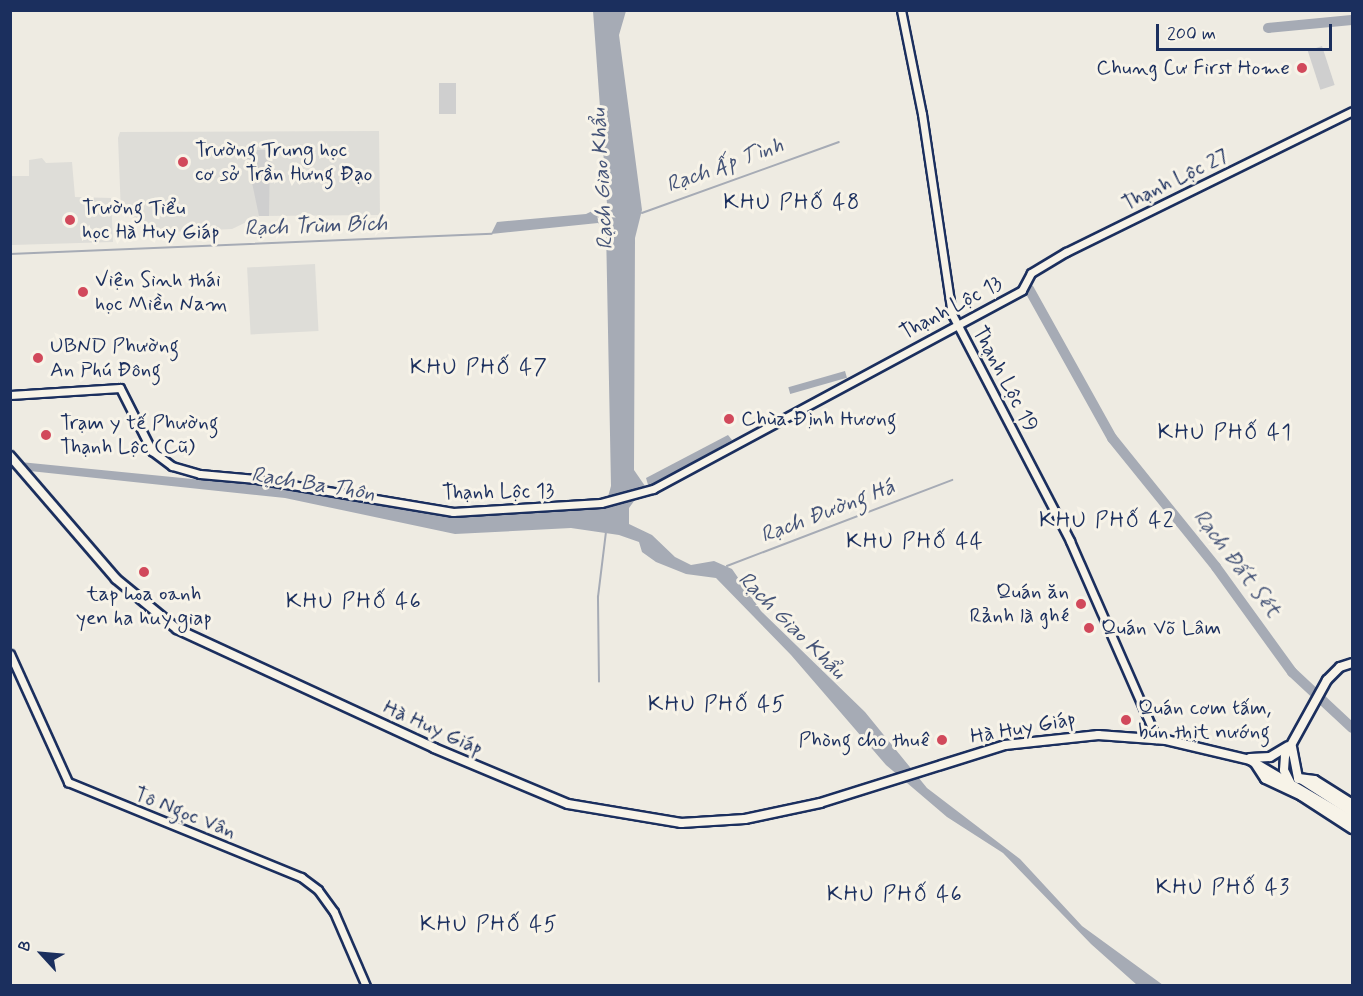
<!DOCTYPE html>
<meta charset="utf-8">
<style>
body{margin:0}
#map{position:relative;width:1363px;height:996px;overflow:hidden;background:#eeebe2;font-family:Mynerve,sans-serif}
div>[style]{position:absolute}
.built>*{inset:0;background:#deddd8;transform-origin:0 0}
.green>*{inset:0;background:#cfcfcf;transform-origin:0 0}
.water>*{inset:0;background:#a6abb5;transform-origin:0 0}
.stream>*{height:1.5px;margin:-0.75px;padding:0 0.75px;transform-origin:0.75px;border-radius:0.75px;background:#a6abb5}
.river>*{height:10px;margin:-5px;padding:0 5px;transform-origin:5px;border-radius:5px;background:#a6abb5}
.roads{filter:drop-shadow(2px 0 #1b2f5e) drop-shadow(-2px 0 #1b2f5e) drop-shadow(0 2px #1b2f5e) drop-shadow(0 -2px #1b2f5e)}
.tertiary>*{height:7px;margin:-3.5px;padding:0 3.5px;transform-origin:3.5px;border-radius:3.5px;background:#f7f3e8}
.primary>*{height:8px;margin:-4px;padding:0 4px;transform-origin:4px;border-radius:4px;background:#f7f3e8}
.trunk>*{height:9px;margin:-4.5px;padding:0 4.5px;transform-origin:4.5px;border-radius:4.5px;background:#f7f3e8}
.dots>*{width:16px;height:16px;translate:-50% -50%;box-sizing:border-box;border:3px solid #f7f3e8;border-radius:50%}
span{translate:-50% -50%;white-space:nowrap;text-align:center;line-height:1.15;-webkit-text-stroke:6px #f7f3e8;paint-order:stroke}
.poi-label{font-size:21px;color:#1b2f5e}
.right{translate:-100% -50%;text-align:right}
.left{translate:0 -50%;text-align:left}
.street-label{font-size:21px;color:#1b2f5e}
.water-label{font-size:22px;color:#455478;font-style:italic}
.neighbourhood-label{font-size:22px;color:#1b2f5e;letter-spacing:1.5px}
.frame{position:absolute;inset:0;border:12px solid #1b2f5e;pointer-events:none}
.north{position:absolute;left:12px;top:924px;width:60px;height:60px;-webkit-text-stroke:4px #f7f3e8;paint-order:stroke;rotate:296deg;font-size:16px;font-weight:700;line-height:24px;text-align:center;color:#1b2f5e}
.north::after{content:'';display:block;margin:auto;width:21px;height:27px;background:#1b2f5e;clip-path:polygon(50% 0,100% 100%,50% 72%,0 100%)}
.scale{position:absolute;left:1156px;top:24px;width:176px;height:27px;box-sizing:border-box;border:3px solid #1b2f5e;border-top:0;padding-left:8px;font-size:18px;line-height:21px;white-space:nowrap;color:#1b2f5e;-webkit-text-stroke:4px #f7f3e8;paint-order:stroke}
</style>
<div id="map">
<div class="built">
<i style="clip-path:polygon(379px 131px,380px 215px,259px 216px,232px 229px,149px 233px,141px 221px,121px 213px,118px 138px,120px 132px)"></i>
<i style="clip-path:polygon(42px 158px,46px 163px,72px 162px,75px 197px,111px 198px,113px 242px,12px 245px,11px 249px,11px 176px,29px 176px,29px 160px)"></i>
<i style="left:315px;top:264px;width:67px;height:68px;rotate:87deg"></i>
</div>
<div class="green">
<i style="left:1322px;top:46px;width:41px;height:15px;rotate:72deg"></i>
<i style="left:456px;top:83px;width:31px;height:17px;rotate:90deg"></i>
<i style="clip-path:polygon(248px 150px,270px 150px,269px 216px,259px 216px,246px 154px)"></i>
</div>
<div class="water">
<i style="clip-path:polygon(593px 11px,626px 11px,619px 35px,642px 210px,635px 238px,634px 470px,645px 486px,629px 508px,629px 524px,652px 535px,675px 557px,691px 565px,714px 561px,732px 569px,761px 611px,865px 712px,927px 788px,1020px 859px,1082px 926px,1163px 985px,1137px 985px,1091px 944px,1003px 853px,947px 817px,886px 765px,791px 655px,716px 578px,686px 574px,656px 562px,642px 552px,639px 542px,619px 535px,571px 528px,455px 534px,285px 498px,11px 469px,10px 461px,293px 489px,443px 515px,606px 504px,611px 486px,606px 228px,598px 223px,491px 234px,497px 222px,586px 214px,607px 204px)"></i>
<i style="left:845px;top:371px;width:7px;height:59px;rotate:74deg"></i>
<i style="clip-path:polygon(728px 435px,732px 440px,649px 488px,646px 478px)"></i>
</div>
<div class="stream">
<i style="left:642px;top:213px;width:209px;rotate:-19.8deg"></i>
<i style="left:10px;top:254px;width:482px;rotate:-2.4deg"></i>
<i style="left:727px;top:566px;width:241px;rotate:-20.9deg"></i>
<i style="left:599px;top:682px;width:85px;rotate:-90.7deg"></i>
<i style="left:598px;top:597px;width:65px;rotate:-83deg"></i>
</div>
<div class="river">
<i style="left:1268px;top:28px;width:84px;rotate:-5.4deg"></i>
<i style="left:1029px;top:289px;width:171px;rotate:60.9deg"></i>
<i style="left:1112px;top:438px;width:166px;rotate:51.1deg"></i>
<i style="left:1216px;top:567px;width:130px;rotate:54.1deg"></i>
<i style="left:1292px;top:672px;width:82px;rotate:43deg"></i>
</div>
<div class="roads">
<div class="tertiary">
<i style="left:901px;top:10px;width:106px;rotate:78.6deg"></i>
<i style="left:922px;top:114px;width:202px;rotate:81.5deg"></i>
<i style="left:952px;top:314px;width:256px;rotate:62.5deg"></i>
<i style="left:1070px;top:541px;width:216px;rotate:66.3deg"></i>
<i style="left:10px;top:395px;width:110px;rotate:-3.6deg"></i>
<i style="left:120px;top:388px;width:71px;rotate:63.1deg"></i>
<i style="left:152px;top:451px;width:25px;rotate:37deg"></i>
<i style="left:172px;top:466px;width:29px;rotate:16deg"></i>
<i style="left:200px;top:474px;width:56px;rotate:5.1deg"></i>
<i style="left:256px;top:479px;width:200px;rotate:9.5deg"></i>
<i style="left:453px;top:512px;width:148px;rotate:-3.5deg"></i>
<i style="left:601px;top:503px;width:54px;rotate:-15.1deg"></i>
<i style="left:653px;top:489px;width:419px;rotate:-28.3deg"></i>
<i style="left:1022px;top:290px;width:19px;rotate:-62deg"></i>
<i style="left:1031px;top:273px;width:41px;rotate:-31deg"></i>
<i style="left:1066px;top:252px;width:319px;rotate:-26.2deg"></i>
<i style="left:10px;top:654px;width:141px;rotate:65.6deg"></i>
<i style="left:68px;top:782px;width:252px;rotate:22.2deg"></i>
<i style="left:301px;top:877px;width:21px;rotate:37deg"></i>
<i style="left:318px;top:890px;width:27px;rotate:54deg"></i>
<i style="left:334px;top:912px;width:81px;rotate:66.6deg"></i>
</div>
<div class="primary">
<i style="left:10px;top:456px;width:162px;rotate:49.2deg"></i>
<i style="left:116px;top:579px;width:79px;rotate:39.3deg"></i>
<i style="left:177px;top:629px;width:283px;rotate:24.8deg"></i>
<i style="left:434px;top:748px;width:145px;rotate:22.7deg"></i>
<i style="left:568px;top:804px;width:115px;rotate:9.5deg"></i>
<i style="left:681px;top:823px;width:64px;rotate:-3.6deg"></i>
<i style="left:745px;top:819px;width:77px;rotate:-12deg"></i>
<i style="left:820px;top:803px;width:194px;rotate:-17.4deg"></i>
<i style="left:1005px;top:745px;width:94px;rotate:-6.1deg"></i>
<i style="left:1098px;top:735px;width:68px;rotate:4.2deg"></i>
<i style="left:1166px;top:740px;width:86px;rotate:13.4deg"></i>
<i style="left:1250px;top:760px;width:118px;rotate:30.5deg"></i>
<i style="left:1292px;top:747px;width:32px;rotate:79deg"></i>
<i style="left:1250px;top:758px;width:20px;rotate:-3deg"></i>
<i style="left:1270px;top:757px;width:21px;rotate:-31deg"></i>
<i style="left:1299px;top:778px;width:63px;rotate:32.7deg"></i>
<i style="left:1290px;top:782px;width:13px;rotate:-117deg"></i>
<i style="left:1284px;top:770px;width:14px;rotate:-86deg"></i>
<i style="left:1285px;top:756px;width:87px;rotate:-61.1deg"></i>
<i style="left:1327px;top:680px;width:18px;rotate:-45deg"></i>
<i style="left:1340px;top:667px;width:13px;rotate:-18deg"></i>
</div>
<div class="trunk">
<i style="left:1254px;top:761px;width:20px;rotate:57deg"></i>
<i style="left:1265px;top:778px;width:40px;rotate:25deg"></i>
<i style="left:1301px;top:795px;width:61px;rotate:32.9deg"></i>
<i style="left:1298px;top:778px;width:16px;rotate:7deg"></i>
<i style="left:1314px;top:780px;width:45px;rotate:32.3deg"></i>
</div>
</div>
<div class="dots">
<i style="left:1302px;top:68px;background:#d1495b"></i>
<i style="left:183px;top:162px;background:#d1495b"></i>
<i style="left:70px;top:220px;background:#d1495b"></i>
<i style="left:83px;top:292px;background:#d1495b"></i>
<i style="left:38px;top:358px;background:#d1495b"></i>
<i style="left:729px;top:419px;background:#d1495b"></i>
<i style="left:46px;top:435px;background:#d1495b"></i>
<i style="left:144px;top:572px;background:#d1495b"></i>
<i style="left:1081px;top:604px;background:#d1495b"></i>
<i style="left:1089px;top:628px;background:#d1495b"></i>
<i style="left:1126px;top:720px;background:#d1495b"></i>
<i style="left:942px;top:740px;background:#d1495b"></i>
</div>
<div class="poi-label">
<span class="right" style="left:1290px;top:68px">Chung Cư First Home</span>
<span class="left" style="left:195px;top:162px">Trường Trung học<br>cơ sở Trần Hưng Đạo</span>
<span class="left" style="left:82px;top:220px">Trường Tiểu<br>học Hà Huy Giáp</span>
<span class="left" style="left:95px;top:292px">Viện Sinh thái<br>học Miền Nam</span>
<span class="left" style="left:50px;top:358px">UBND Phường<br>An Phú Đông</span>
<span class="left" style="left:741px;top:419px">Chùa Định Hương</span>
<span class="left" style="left:60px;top:435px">Trạm y tế Phường<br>Thạnh Lộc (Cũ)</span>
<span class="right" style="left:1069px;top:604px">Quán ăn<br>Rảnh là ghé</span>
<span style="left:144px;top:606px">tap hoa oanh<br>yen ha huy giap</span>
<span class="left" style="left:1101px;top:628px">Quán Võ Lâm</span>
<span class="left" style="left:1138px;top:720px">Quán cơm tấm,<br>bún thịt nướng</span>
<span class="right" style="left:930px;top:740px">Phòng cho thuê</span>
</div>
<div class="street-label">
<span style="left:1175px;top:180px;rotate:-26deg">Thạnh Lộc 27</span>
<span style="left:951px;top:308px;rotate:-28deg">Thạnh Lộc 13</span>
<span style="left:1005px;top:379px;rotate:62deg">Thạnh Lộc 19</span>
<span style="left:498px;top:492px;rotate:-1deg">Thạnh Lộc 13</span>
<span style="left:433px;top:728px;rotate:24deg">Hà Huy Giáp</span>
<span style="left:1023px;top:728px;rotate:-10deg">Hà Huy Giáp</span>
<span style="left:185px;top:813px;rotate:22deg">Tô Ngọc Vân</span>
</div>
<div class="water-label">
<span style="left:725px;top:166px;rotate:-20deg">Rạch Ấp Tình</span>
<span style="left:603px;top:179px;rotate:-93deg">Rạch Giao Khẩu</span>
<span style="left:316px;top:227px;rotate:-2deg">Rạch Trùm Bích</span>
<span style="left:313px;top:485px;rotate:9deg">Rạch Ba Thôn</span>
<span style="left:828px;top:512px;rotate:-21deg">Rạch Đường Há</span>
<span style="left:1236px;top:564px;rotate:53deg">Rạch Đất Sét</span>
<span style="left:791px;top:626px;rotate:45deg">Rạch Giao Khẩu</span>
</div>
<div class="neighbourhood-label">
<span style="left:792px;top:204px">KHU PHỐ 48</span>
<span style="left:479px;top:369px">KHU PHỐ 47</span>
<span style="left:1225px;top:434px">KHU PHỐ 41</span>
<span style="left:1107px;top:522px">KHU PHỐ 42</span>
<span style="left:915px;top:543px">KHU PHỐ 44</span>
<span style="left:354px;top:603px">KHU PHỐ 46</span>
<span style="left:717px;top:706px">KHU PHỐ 45</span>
<span style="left:1223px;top:889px">KHU PHỐ 43</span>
<span style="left:895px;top:896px">KHU PHỐ 46</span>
<span style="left:489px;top:926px">KHU PHỐ 45</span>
</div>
<div class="frame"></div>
<div class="north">B</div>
<div class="scale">200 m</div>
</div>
